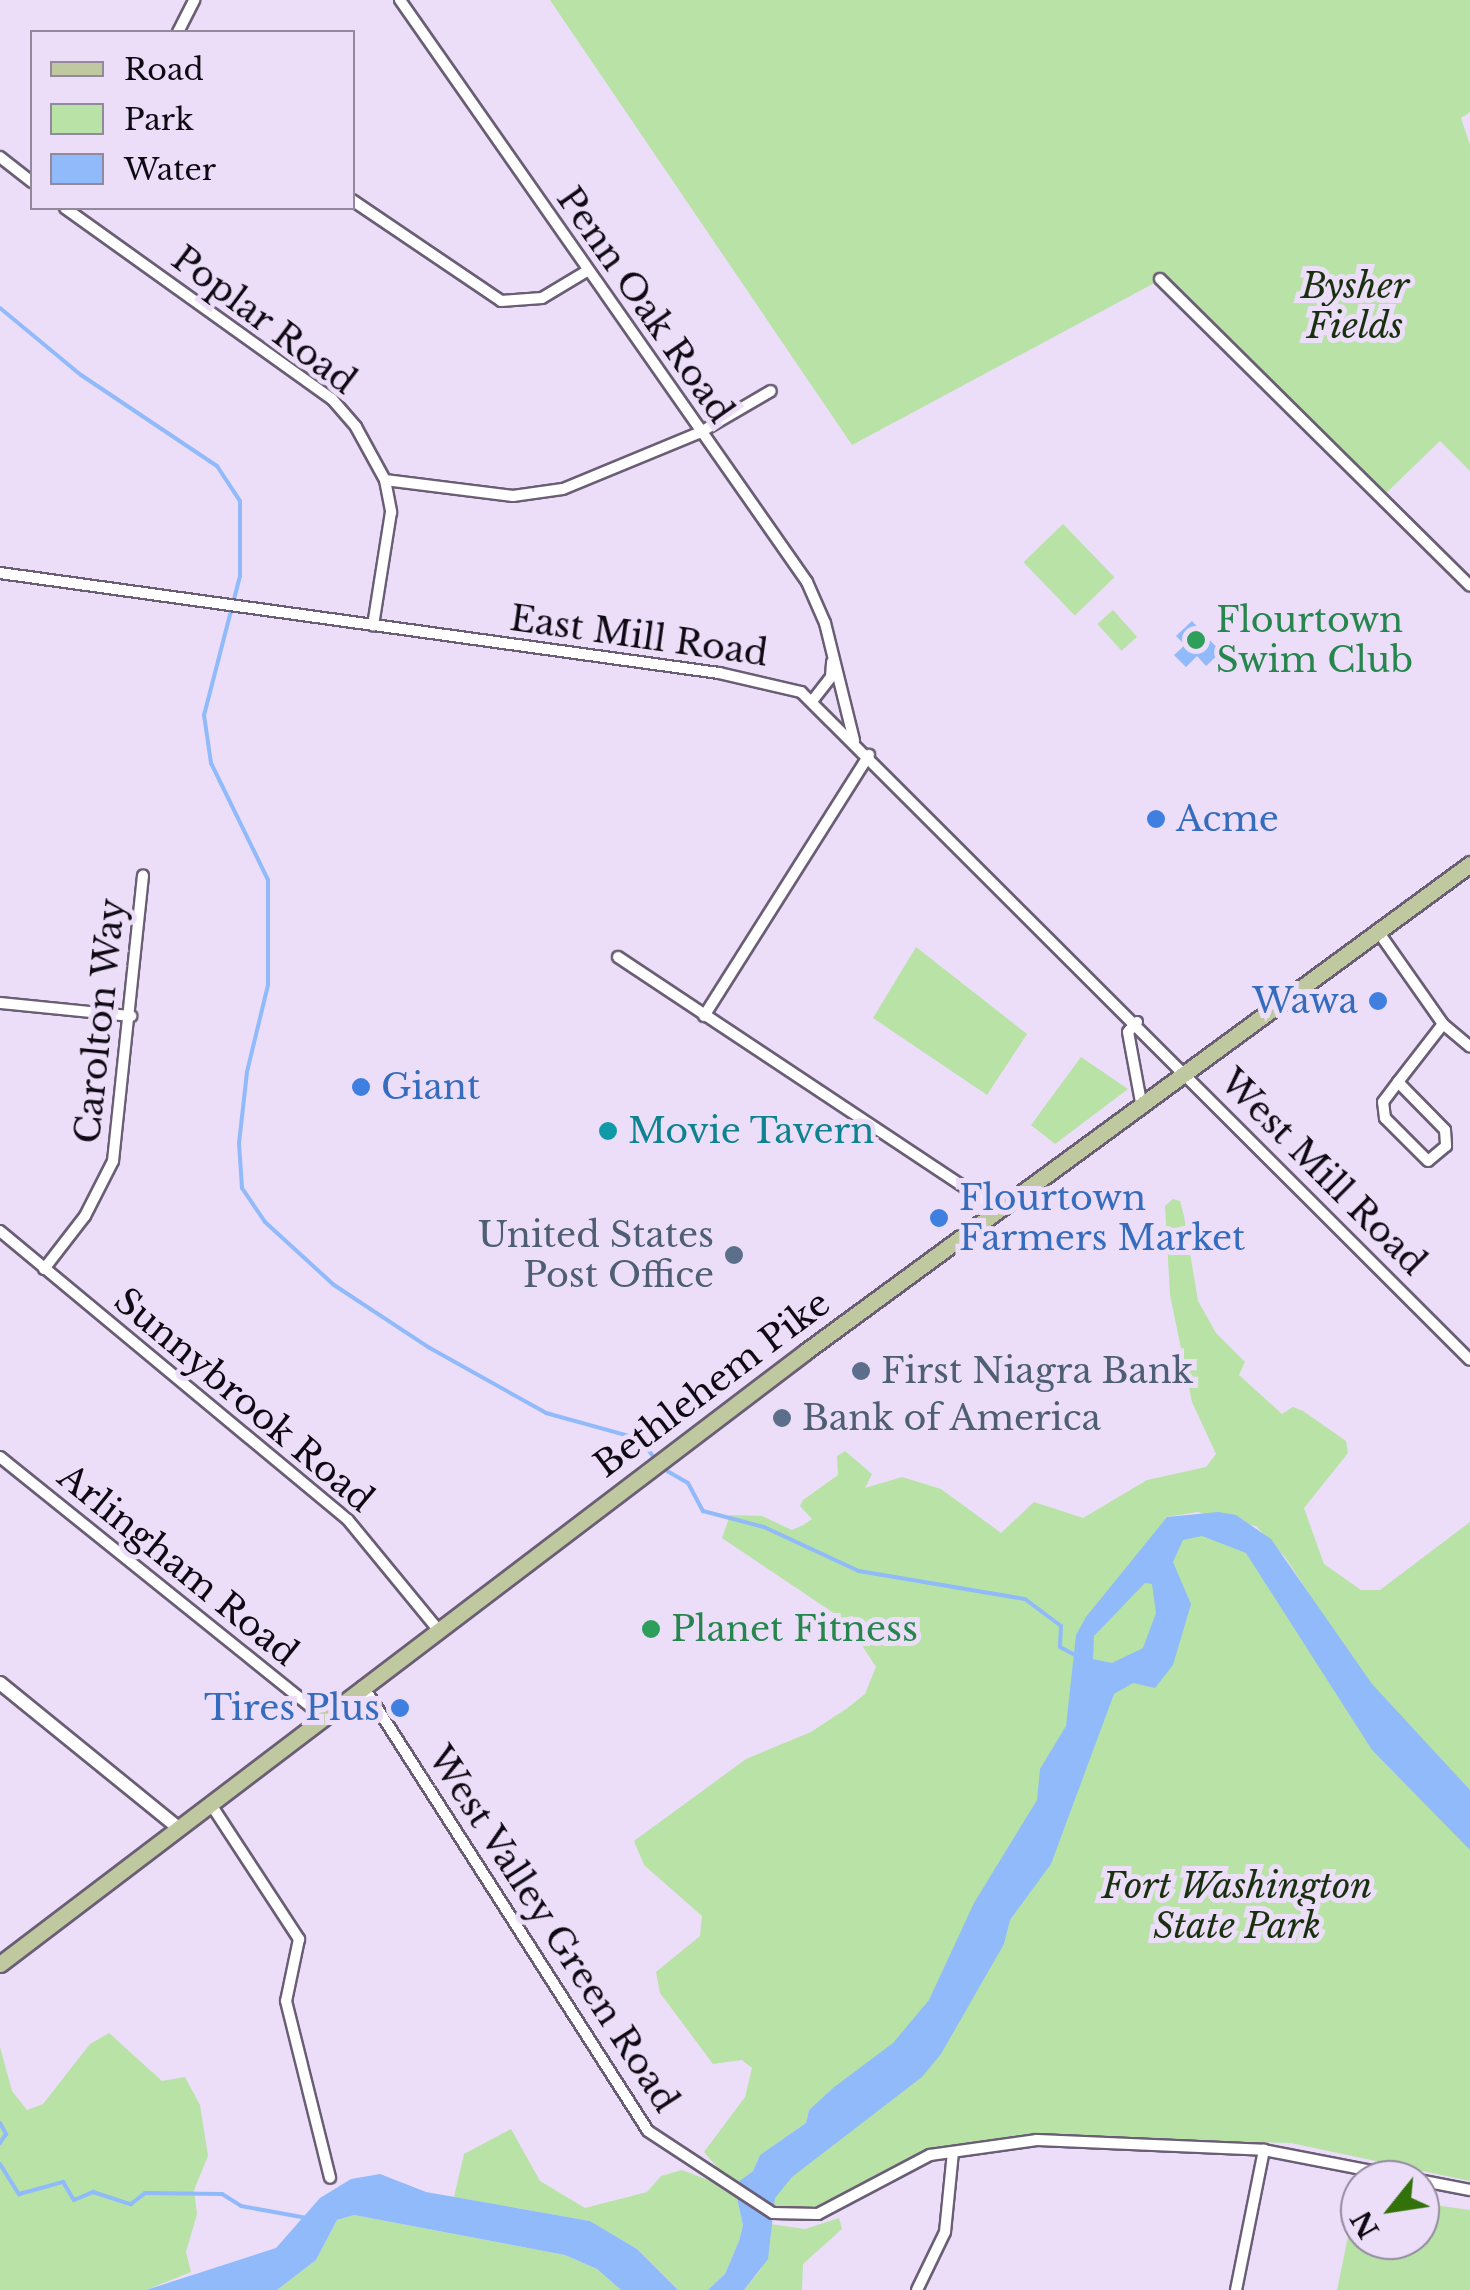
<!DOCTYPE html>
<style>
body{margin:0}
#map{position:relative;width:1470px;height:2290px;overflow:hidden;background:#ecdef9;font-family:"Libre Baskerville",serif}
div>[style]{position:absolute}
.green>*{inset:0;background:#b8e2a6;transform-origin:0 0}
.water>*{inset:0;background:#91bafb}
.stream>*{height:4px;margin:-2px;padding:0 2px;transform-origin:2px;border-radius:2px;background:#91bafb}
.roads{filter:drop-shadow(2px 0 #6a5e75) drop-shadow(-2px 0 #6a5e75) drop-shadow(0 2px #6a5e75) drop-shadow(0 -2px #6a5e75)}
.minor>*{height:10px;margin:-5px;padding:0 5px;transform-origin:5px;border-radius:5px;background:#fff}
.tertiary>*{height:12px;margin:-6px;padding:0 6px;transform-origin:6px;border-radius:6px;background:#fff}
.primary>*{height:15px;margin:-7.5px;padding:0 7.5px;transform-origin:7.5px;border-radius:7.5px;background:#bfc89e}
.dots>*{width:28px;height:28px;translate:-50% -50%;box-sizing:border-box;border:5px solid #ecdef9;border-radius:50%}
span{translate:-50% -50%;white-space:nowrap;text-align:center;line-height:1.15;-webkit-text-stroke:10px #ecdef9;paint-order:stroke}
.park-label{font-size:35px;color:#19300e;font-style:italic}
.street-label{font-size:35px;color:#0e0912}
.leisure-label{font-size:35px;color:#27864d}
.left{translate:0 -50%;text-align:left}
.shop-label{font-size:35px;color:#366cbe}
.right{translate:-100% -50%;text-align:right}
.culture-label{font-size:35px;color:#0d838f}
.service-label{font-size:35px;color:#4e5e75}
.legend{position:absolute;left:30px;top:30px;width:325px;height:180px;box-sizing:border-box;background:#ecdef9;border:2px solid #93899d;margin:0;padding:12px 18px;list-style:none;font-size:30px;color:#0e0912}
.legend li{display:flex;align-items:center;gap:20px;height:50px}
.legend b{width:50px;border:2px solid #93899d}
.north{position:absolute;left:1340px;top:2160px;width:100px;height:100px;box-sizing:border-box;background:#ecdef9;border:2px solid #93899d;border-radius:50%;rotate:240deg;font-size:28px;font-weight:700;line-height:40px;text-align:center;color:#0e0912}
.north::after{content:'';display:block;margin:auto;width:35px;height:45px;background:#33720b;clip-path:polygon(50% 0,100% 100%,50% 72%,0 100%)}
</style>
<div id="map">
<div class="green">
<i style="clip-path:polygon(550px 0,1470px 0,1470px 112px,1461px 118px,1470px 145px,1470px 471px,1440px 441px,1382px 497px,1160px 280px,852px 445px)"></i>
<i style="left:1063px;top:524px;width:74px;height:55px;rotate:46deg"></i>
<i style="left:1113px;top:610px;width:36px;height:21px;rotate:48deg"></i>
<i style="clip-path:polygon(916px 947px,1027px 1034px,987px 1095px,873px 1018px)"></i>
<i style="clip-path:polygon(1081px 1057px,1128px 1089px,1055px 1144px,1031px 1125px)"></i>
<i style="clip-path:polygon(evenodd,1173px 1199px,1180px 1201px,1184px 1216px,1198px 1301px,1216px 1333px,1245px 1362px,1239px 1375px,1282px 1414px,1293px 1407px,1303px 1411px,1346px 1441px,1348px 1453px,1304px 1508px,1324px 1564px,1361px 1590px,1380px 1590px,1470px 1522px,1470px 2181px,1291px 2143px,1020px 2135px,923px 2150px,795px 2218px,761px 2196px,833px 2088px,809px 2110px,806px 2123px,760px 2155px,753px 2171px,734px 2185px,743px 2225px,739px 2241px,725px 2274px,708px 2290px,678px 2290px,637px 2249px,590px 2221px,454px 2197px,464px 2154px,511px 2129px,540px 2181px,585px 2208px,647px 2192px,661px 2176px,682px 2170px,716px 2183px,721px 2172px,704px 2152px,745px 2097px,752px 2068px,742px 2060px,713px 2064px,660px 1993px,656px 1972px,700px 1936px,702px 1916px,644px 1865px,634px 1841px,746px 1759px,811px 1732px,846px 1709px,865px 1694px,876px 1667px,847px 1622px,722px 1538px,730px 1515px,762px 1516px,792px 1530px,803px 1525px,812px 1519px,800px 1506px,803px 1500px,838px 1475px,837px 1456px,845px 1451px,872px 1474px,865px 1488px,902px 1477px,941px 1489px,1001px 1533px,1034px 1502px,1083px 1518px,1147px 1480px,1206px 1467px,1216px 1454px,1192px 1402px,1170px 1295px,1165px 1206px,1173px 1199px,1198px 1512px,1256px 1526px,1285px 1557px,1337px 1637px,1240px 1528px,1180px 1529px,1134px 1562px,1167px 1517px,1198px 1512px)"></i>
<i style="clip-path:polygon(109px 2033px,162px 2081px,185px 2077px,200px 2105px,208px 2156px,194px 2190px,197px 2214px,186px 2252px,191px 2272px,146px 2290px,0 2290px,0 2047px,12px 2091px,27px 2110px,43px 2104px,90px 2044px)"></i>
<i style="clip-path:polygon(1357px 2193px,1360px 2240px,1420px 2240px,1420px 2203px,1470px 2210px,1470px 2290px,1337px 2290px)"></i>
<i style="clip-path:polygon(354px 2215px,565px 2255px,597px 2269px,621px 2290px,277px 2290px,316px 2260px,337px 2220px)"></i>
<i style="clip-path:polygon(839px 2218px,842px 2229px,803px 2264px,802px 2290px,744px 2290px,761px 2269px,770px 2224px,805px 2229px)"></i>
</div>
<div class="water">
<i style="clip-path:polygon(1192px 621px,1221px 652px,1206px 666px,1197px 656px,1186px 667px,1174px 655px,1185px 645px,1176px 636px)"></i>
<i style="clip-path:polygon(evenodd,1218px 1512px,1236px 1515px,1271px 1539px,1372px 1684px,1470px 1790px,1470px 1850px,1372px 1750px,1246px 1553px,1202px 1536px,1183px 1540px,1173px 1562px,1191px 1604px,1173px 1665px,1155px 1688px,1133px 1683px,1114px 1694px,1051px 1864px,1010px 1920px,1004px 1944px,941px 2054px,922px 2077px,792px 2177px,775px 2198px,768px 2259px,744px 2290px,708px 2290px,725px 2274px,739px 2241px,743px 2225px,734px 2185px,753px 2171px,760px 2155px,806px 2123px,809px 2110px,833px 2088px,893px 2043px,929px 2000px,974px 1903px,1037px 1800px,1040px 1769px,1066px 1726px,1076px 1635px,1086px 1617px,1167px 1517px,1218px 1512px,1145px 1583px,1152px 1584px,1156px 1613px,1143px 1648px,1112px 1663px,1093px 1659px,1094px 1636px,1145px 1583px)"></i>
<i style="clip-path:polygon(380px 2174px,426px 2192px,590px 2221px,637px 2249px,678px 2290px,621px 2290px,597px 2269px,565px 2255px,354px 2215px,337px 2220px,316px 2260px,277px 2290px,146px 2290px,276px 2248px,320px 2198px,351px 2179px)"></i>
</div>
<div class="stream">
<i style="left:0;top:308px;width:105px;rotate:39.6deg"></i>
<i style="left:81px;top:375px;width:164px;rotate:33.8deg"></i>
<i style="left:217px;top:466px;width:42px;rotate:56.7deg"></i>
<i style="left:240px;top:501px;width:75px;rotate:90deg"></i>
<i style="left:240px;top:576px;width:144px;rotate:104.5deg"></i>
<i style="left:204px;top:715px;width:49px;rotate:81.7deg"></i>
<i style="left:211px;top:763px;width:130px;rotate:64deg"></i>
<i style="left:268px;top:880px;width:105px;rotate:90deg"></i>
<i style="left:268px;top:985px;width:89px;rotate:103.6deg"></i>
<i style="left:247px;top:1072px;width:71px;rotate:96.4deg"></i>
<i style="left:239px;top:1143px;width:45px;rotate:86.2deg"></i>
<i style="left:242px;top:1188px;width:41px;rotate:55.9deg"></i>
<i style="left:265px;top:1222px;width:93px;rotate:42.4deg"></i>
<i style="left:334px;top:1285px;width:113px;rotate:33.4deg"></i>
<i style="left:428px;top:1347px;width:135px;rotate:29.2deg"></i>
<i style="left:546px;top:1413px;width:98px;rotate:15.5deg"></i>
<i style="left:640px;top:1439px;width:26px;rotate:53deg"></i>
<i style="left:662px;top:1468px;width:30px;rotate:30deg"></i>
<i style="left:688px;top:1483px;width:32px;rotate:62deg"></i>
<i style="left:703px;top:1511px;width:63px;rotate:14.7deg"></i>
<i style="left:764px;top:1527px;width:105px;rotate:24.9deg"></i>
<i style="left:859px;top:1571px;width:168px;rotate:9.6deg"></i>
<i style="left:1025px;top:1599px;width:45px;rotate:36.9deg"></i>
<i style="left:1061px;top:1626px;width:21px;rotate:93deg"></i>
<i style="left:1060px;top:1647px;width:19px;rotate:28deg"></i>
<i style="left:0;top:2123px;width:13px;rotate:61deg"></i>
<i style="left:6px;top:2134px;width:11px;rotate:124deg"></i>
<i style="left:0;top:2164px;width:36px;rotate:58deg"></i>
<i style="left:19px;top:2194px;width:46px;rotate:-15.3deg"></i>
<i style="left:63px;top:2182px;width:21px;rotate:59deg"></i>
<i style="left:74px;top:2200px;width:21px;rotate:-23deg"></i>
<i style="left:93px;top:2192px;width:40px;rotate:18deg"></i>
<i style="left:131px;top:2204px;width:18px;rotate:-38deg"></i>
<i style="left:145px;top:2193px;width:77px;rotate:0.7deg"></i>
<i style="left:222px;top:2194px;width:22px;rotate:32deg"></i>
<i style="left:241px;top:2206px;width:67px;rotate:10.3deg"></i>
</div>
<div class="roads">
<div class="minor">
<i style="left:400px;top:0;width:710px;rotate:55.03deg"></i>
<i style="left:807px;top:582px;width:45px;rotate:66.3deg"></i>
<i style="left:825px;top:623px;width:121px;rotate:76.1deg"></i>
<i style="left:178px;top:32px;width:36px;rotate:-63deg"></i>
<i style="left:0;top:157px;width:41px;rotate:38deg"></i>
<i style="left:352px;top:200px;width:180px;rotate:34.1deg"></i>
<i style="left:501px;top:301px;width:41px;rotate:-4.2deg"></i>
<i style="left:542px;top:298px;width:52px;rotate:-31deg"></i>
<i style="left:65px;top:208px;width:328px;rotate:35.6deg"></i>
<i style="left:332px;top:399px;width:37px;rotate:49deg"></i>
<i style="left:356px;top:427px;width:60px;rotate:61.3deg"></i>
<i style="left:385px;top:480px;width:33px;rotate:79deg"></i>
<i style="left:391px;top:512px;width:115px;rotate:99deg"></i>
<i style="left:1160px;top:279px;width:436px;rotate:44.7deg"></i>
<i style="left:385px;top:480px;width:129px;rotate:7.1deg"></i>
<i style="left:513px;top:496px;width:50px;rotate:-8deg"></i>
<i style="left:563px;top:489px;width:147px;rotate:-22.4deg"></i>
<i style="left:699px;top:433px;width:83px;rotate:-30.3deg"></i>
<i style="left:0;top:573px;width:726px;rotate:7.92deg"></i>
<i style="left:719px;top:673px;width:84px;rotate:13deg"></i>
<i style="left:801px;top:692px;width:945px;rotate:44.96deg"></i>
<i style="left:813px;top:700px;width:29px;rotate:-52deg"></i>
<i style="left:831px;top:677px;width:15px;rotate:-86deg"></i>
<i style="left:1377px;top:930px;width:115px;rotate:54.9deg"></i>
<i style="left:1443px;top:1024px;width:35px;rotate:40deg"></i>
<i style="left:618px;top:957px;width:455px;rotate:33.6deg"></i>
<i style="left:0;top:1003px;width:132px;rotate:5.7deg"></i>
<i style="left:704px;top:1016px;width:309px;rotate:-57.7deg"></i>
<i style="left:1137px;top:1022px;width:13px;rotate:132deg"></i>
<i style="left:1128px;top:1032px;width:71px;rotate:79.5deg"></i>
<i style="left:1398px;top:1082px;width:67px;rotate:45.6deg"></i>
<i style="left:1445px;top:1130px;width:16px;rotate:86deg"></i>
<i style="left:1446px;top:1146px;width:23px;rotate:140deg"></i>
<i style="left:1428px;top:1161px;width:61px;rotate:-135deg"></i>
<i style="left:1385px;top:1118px;width:16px;rotate:-97deg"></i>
<i style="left:1383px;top:1102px;width:25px;rotate:-53deg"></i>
<i style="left:1398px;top:1082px;width:73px;rotate:-52.2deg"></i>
<i style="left:0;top:1231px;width:452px;rotate:39.7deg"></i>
<i style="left:348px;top:1520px;width:139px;rotate:50.6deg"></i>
<i style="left:44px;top:1269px;width:67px;rotate:-52.3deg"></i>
<i style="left:85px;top:1216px;width:62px;rotate:-63deg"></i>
<i style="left:113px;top:1161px;width:287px;rotate:-84deg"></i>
<i style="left:0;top:1457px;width:412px;rotate:38.8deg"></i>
<i style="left:363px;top:1686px;width:528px;rotate:57.36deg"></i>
<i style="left:648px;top:2131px;width:149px;rotate:33.3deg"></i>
<i style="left:773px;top:2213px;width:45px;rotate:1.3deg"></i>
<i style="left:818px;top:2214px;width:127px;rotate:-27.8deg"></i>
<i style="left:930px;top:2155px;width:108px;rotate:-8deg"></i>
<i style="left:1037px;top:2140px;width:227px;rotate:2.5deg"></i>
<i style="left:1264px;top:2150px;width:210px;rotate:11deg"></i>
<i style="left:210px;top:1803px;width:163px;rotate:56.8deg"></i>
<i style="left:299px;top:1939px;width:63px;rotate:101.8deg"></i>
<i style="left:286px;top:2001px;width:182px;rotate:76deg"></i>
<i style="left:917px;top:2290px;width:64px;rotate:-64.2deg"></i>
<i style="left:945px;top:2232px;width:80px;rotate:-84.3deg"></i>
<i style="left:1236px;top:2290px;width:143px;rotate:-78.7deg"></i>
</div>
<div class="tertiary">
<i style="left:0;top:1683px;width:227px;rotate:39.1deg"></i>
</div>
<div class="primary">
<i style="left:0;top:1964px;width:1011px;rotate:-37.24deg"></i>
<i style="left:805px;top:1352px;width:825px;rotate:-36.27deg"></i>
</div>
</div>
<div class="dots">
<i style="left:1196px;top:640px;background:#2e9e5b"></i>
<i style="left:1156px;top:819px;background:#3f7fe0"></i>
<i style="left:1378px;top:1001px;background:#3f7fe0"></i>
<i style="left:361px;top:1087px;background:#3f7fe0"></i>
<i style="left:608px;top:1131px;background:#0f9aa8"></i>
<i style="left:939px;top:1218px;background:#3f7fe0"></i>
<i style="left:734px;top:1255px;background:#5c6f8a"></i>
<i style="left:861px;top:1371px;background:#5c6f8a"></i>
<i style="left:782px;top:1418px;background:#5c6f8a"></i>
<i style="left:651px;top:1629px;background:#2e9e5b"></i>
<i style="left:400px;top:1708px;background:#3f7fe0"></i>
</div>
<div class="park-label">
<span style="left:1355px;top:306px">Bysher<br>Fields</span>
<span style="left:1237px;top:1906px">Fort Washington<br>State Park</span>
</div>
<div class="street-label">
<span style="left:645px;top:305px;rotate:55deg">Penn Oak Road</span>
<span style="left:264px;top:320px;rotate:37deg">Poplar Road</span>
<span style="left:639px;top:636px;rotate:8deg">East Mill Road</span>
<span style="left:100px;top:1021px;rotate:-84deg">Carolton Way</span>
<span style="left:1323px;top:1172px;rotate:45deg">West Mill Road</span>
<span style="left:712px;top:1384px;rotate:-37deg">Bethlehem Pike</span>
<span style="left:244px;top:1400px;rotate:40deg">Sunnybrook Road</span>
<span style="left:178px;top:1565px;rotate:39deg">Arlingham Road</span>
<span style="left:553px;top:1929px;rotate:57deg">West Valley Green Road</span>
</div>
<div class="leisure-label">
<span class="left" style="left:1216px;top:640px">Flourtown<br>Swim Club</span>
<span class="left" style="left:671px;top:1629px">Planet Fitness</span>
</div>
<div class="shop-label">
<span class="left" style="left:1176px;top:819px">Acme</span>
<span class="right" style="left:1358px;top:1001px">Wawa</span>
<span class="left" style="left:381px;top:1087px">Giant</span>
<span class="left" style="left:959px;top:1218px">Flourtown<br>Farmers Market</span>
<span class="right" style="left:380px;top:1708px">Tires Plus</span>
</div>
<div class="culture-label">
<span class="left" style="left:628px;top:1131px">Movie Tavern</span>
</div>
<div class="service-label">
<span class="right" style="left:714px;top:1255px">United States<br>Post Office</span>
<span class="left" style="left:881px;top:1371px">First Niagra Bank</span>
<span class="left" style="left:802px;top:1418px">Bank of America</span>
</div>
<ul class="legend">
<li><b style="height:12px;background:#bfc89e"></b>Road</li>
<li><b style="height:28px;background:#b8e2a6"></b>Park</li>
<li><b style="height:28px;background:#91bafb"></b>Water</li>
</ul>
<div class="north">N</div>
</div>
